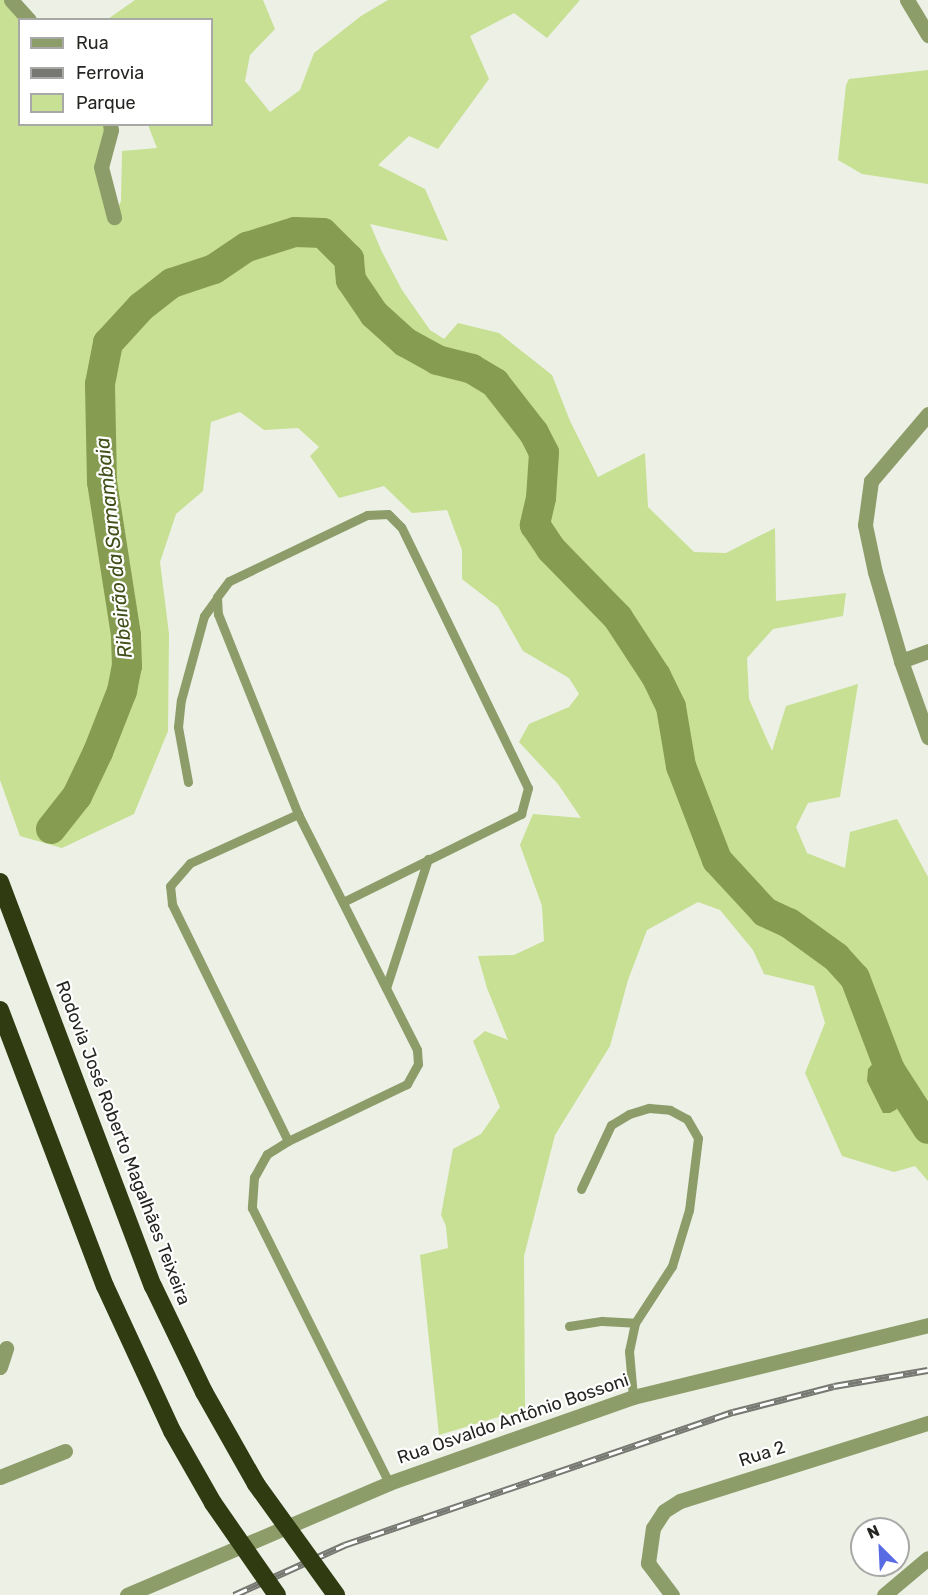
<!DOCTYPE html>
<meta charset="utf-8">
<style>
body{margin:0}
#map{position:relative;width:928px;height:1595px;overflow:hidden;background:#ecf0e5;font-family:Rubik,sans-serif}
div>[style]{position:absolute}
.green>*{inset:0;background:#c7e093}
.water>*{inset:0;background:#869d51}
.river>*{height:30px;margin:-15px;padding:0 15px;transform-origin:15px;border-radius:15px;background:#869d51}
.service>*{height:9px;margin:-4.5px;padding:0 4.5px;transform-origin:4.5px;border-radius:4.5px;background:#8d9d6a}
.minor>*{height:15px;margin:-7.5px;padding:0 7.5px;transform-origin:7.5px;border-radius:7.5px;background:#8d9d6a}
.tertiary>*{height:15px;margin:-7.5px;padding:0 7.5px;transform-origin:7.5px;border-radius:7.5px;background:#8d9d6a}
.motorway>*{height:18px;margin:-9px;padding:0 9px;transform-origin:9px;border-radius:9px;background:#303b11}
.rail>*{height:7px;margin-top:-3.5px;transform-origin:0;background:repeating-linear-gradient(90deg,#fff 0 14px,#767871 0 28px);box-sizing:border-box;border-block:2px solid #767871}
.motorway-bridge>*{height:18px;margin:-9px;padding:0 9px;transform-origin:9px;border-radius:9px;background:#303b11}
span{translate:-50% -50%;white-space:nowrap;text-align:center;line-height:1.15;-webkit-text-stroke:4.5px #fff;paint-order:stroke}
.street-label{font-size:18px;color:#252622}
.water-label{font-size:20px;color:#415019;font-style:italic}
.legend{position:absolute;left:18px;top:18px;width:195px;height:108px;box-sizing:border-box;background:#fff;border:2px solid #a8a8a7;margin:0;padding:8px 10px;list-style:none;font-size:18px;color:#252622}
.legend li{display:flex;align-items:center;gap:12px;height:30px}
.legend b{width:30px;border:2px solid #a8a8a7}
.north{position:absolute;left:850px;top:1517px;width:60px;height:60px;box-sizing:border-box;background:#fff;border:2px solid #a8a8a7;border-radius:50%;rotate:336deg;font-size:16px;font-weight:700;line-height:24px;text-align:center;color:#252622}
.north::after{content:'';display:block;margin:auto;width:21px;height:27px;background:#596be2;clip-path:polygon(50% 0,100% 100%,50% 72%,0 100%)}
</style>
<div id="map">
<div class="green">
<i style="clip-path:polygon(0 0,11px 0,20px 20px,20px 124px,110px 125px,101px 167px,114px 216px,121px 201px,122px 151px,157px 148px,148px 125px,212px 124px,212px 20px,108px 19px,135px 0,263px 0,275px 29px,250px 55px,245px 81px,270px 112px,300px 90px,314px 53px,361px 16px,388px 0,580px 0,547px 38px,514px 13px,470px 36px,489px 79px,438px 149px,409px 136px,378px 165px,425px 189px,448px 241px,370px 224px,382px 252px,402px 290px,430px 330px,444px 339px,458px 323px,499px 333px,552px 375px,570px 421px,598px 477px,645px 453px,648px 507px,694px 552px,726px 553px,775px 528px,776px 601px,846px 593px,843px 616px,773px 629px,747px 658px,749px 699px,772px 751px,786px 706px,858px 684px,840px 797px,808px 803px,796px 827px,807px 853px,845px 868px,850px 832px,897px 819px,928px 877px,928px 1181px,915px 1166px,894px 1172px,842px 1156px,805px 1073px,825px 1023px,814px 986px,764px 974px,753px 950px,720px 910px,698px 902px,647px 930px,628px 980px,610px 1046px,555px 1135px,524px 1256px,525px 1409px,439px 1435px,420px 1255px,448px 1248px,446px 1226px,441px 1215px,453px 1149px,481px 1134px,500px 1107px,473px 1041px,485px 1031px,508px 1040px,487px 988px,478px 956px,514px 955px,544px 941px,542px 906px,520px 845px,533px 814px,581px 818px,558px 784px,519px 742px,529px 724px,569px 707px,579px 694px,569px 678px,523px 651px,498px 607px,462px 579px,462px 550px,447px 510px,412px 513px,384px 486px,339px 498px,310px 456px,319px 447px,298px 428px,264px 430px,240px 412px,211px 422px,203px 491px,176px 514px,160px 562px,169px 634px,168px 731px,134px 814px,62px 848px,20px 836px,0 780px)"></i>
<i style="clip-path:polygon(928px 70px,928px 184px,862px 174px,838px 160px,846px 85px,849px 79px)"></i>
</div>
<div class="water">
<i style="clip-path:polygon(877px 1059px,889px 1083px,897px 1109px,890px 1113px,883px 1113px,867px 1081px,868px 1069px)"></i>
</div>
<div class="river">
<i style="left:51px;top:829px;width:42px;rotate:-51.8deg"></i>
<i style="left:77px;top:796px;width:49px;rotate:-64.5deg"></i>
<i style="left:98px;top:752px;width:66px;rotate:-68.5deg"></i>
<i style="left:122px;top:691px;width:25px;rotate:-79deg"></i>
<i style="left:127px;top:666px;width:31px;rotate:-92deg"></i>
<i style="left:126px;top:635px;width:155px;rotate:-98.9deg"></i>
<i style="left:102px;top:482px;width:98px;rotate:-91.2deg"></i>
<i style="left:100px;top:384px;width:42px;rotate:-79deg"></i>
<i style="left:108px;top:343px;width:49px;rotate:-47.5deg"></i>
<i style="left:141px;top:307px;width:39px;rotate:-38deg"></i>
<i style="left:172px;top:283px;width:44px;rotate:-18.4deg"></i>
<i style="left:214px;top:269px;width:40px;rotate:-34deg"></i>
<i style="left:247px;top:247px;width:50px;rotate:-17.4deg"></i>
<i style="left:295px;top:232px;width:28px;rotate:2deg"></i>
<i style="left:323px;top:233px;width:37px;rotate:45deg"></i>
<i style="left:349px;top:259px;width:21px;rotate:85deg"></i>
<i style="left:351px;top:280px;width:41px;rotate:55.9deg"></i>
<i style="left:374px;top:314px;width:42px;rotate:42.1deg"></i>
<i style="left:405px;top:342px;width:37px;rotate:29deg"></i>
<i style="left:437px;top:360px;width:36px;rotate:14deg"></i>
<i style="left:472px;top:369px;width:27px;rotate:31deg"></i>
<i style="left:495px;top:383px;width:63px;rotate:52deg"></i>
<i style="left:534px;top:433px;width:22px;rotate:63deg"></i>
<i style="left:544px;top:453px;width:45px;rotate:93.8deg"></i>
<i style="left:541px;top:498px;width:28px;rotate:103deg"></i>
<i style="left:535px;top:525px;width:29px;rotate:56deg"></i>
<i style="left:551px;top:549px;width:96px;rotate:45.8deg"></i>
<i style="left:618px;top:618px;width:69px;rotate:56.8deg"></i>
<i style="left:656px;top:676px;width:34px;rotate:64deg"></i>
<i style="left:671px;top:707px;width:60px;rotate:80.4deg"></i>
<i style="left:681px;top:766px;width:101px;rotate:69deg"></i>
<i style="left:717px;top:860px;width:71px;rotate:47.3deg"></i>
<i style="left:765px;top:912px;width:26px;rotate:25deg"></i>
<i style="left:789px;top:923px;width:58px;rotate:35.9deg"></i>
<i style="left:836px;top:957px;width:28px;rotate:48deg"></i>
<i style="left:855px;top:978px;width:98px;rotate:69.2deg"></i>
<i style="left:890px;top:1070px;width:70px;rotate:57.2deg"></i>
</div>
<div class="service">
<i style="left:188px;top:782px;width:56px;rotate:-100.3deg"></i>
<i style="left:178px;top:727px;width:27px;rotate:-84deg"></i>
<i style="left:181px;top:700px;width:87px;rotate:-74.7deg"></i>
<i style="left:204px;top:616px;width:22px;rotate:-54deg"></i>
<i style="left:343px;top:902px;width:199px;rotate:-26.3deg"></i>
<i style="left:521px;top:814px;width:27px;rotate:-75deg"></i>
<i style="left:528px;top:788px;width:290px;rotate:-115.9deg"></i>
<i style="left:401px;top:527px;width:18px;rotate:-135deg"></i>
<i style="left:388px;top:514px;width:21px;rotate:177deg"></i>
<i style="left:367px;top:515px;width:153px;rotate:154.4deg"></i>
<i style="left:229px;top:581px;width:20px;rotate:127deg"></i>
<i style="left:217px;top:597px;width:17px;rotate:87deg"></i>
<i style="left:218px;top:614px;width:215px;rotate:68.2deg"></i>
<i style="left:298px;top:814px;width:264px;rotate:63.2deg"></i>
<i style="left:417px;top:1050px;width:14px;rotate:86deg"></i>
<i style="left:418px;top:1064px;width:23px;rotate:119deg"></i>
<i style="left:407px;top:1084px;width:132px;rotate:154.4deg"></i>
<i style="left:288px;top:1141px;width:25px;rotate:148deg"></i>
<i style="left:267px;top:1154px;width:26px;rotate:119deg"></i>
<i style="left:254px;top:1177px;width:31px;rotate:94deg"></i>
<i style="left:252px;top:1208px;width:307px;rotate:63.5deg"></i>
<i style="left:386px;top:988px;width:136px;rotate:-72deg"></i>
<i style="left:288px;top:1141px;width:264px;rotate:-116.1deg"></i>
<i style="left:172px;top:904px;width:18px;rotate:-96deg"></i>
<i style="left:170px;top:886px;width:30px;rotate:-49deg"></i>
<i style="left:190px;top:863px;width:119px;rotate:-24.4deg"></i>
<i style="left:581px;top:1189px;width:71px;rotate:-64.9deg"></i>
<i style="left:611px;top:1125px;width:21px;rotate:-31deg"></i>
<i style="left:629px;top:1114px;width:21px;rotate:-17deg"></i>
<i style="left:649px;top:1108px;width:21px;rotate:5deg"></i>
<i style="left:670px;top:1110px;width:19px;rotate:28deg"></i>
<i style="left:687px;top:1119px;width:22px;rotate:60deg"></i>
<i style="left:698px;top:1138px;width:73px;rotate:97.1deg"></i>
<i style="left:689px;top:1210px;width:59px;rotate:106.9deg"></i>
<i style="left:672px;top:1266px;width:68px;rotate:123deg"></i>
<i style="left:635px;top:1323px;width:29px;rotate:102deg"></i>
<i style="left:629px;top:1351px;width:46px;rotate:85deg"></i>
<i style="left:569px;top:1326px;width:33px;rotate:-9deg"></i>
<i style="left:602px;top:1321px;width:33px;rotate:3deg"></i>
</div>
<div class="minor">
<i style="left:11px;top:0;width:27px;rotate:48deg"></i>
<i style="left:907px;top:0;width:41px;rotate:59deg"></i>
<i style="left:110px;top:124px;width:6px;rotate:81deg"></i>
<i style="left:111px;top:130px;width:38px;rotate:105deg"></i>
<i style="left:101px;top:167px;width:52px;rotate:75.4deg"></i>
<i style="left:928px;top:414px;width:88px;rotate:130.4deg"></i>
<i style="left:871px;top:481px;width:44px;rotate:97.8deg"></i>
<i style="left:865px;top:525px;width:48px;rotate:78deg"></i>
<i style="left:875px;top:572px;width:93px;rotate:73.7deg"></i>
<i style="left:901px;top:661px;width:81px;rotate:70.4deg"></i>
<i style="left:901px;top:661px;width:29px;rotate:-20deg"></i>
<i style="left:0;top:1367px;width:20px;rotate:-72deg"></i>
<i style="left:0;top:1477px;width:70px;rotate:-21.8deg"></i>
<i style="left:672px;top:1595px;width:40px;rotate:-127deg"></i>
<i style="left:648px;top:1563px;width:35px;rotate:-82deg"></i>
<i style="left:653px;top:1528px;width:20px;rotate:-57deg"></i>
<i style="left:664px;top:1511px;width:19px;rotate:-32deg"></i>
<i style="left:680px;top:1501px;width:260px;rotate:-17.5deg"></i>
<i style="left:884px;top:1595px;width:57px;rotate:-40.1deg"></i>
</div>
<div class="tertiary">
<i style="left:127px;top:1595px;width:285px;rotate:-23.1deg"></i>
<i style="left:389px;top:1483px;width:259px;rotate:-19.4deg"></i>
<i style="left:633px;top:1397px;width:304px;rotate:-13.7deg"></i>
</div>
<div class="motorway">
<i style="left:0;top:882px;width:432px;rotate:69.3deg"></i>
<i style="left:153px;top:1286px;width:118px;rotate:64.3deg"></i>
<i style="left:204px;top:1392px;width:106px;rotate:60.5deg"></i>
<i style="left:0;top:1010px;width:295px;rotate:69.2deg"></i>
<i style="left:105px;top:1286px;width:160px;rotate:65.2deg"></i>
<i style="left:172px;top:1431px;width:83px;rotate:60.3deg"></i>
</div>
<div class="rail">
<i style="left:234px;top:1595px;width:121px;rotate:-24.4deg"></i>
<i style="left:344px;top:1545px;width:411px;rotate:-18.9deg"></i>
<i style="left:733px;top:1412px;width:104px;rotate:-14.4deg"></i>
<i style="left:834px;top:1386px;width:95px;rotate:-9.7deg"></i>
</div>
<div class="motorway-bridge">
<i style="left:256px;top:1484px;width:137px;rotate:54.2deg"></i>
<i style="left:213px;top:1503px;width:112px;rotate:55.2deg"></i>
</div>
<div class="street-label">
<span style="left:123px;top:1143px;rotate:69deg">Rodovia José Roberto Magalhães Teixeira</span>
<span style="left:513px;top:1419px;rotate:-19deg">Rua Osvaldo Antônio Bossoni</span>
<span style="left:762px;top:1454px;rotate:-18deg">Rua 2</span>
</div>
<div class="water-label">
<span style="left:114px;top:548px;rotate:-96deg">Ribeirão da Samambaia</span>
</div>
<ul class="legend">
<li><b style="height:8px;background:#8d9d6a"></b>Rua</li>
<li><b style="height:8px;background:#767871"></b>Ferrovia</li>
<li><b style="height:16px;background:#c7e093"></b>Parque</li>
</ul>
<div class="north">N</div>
</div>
